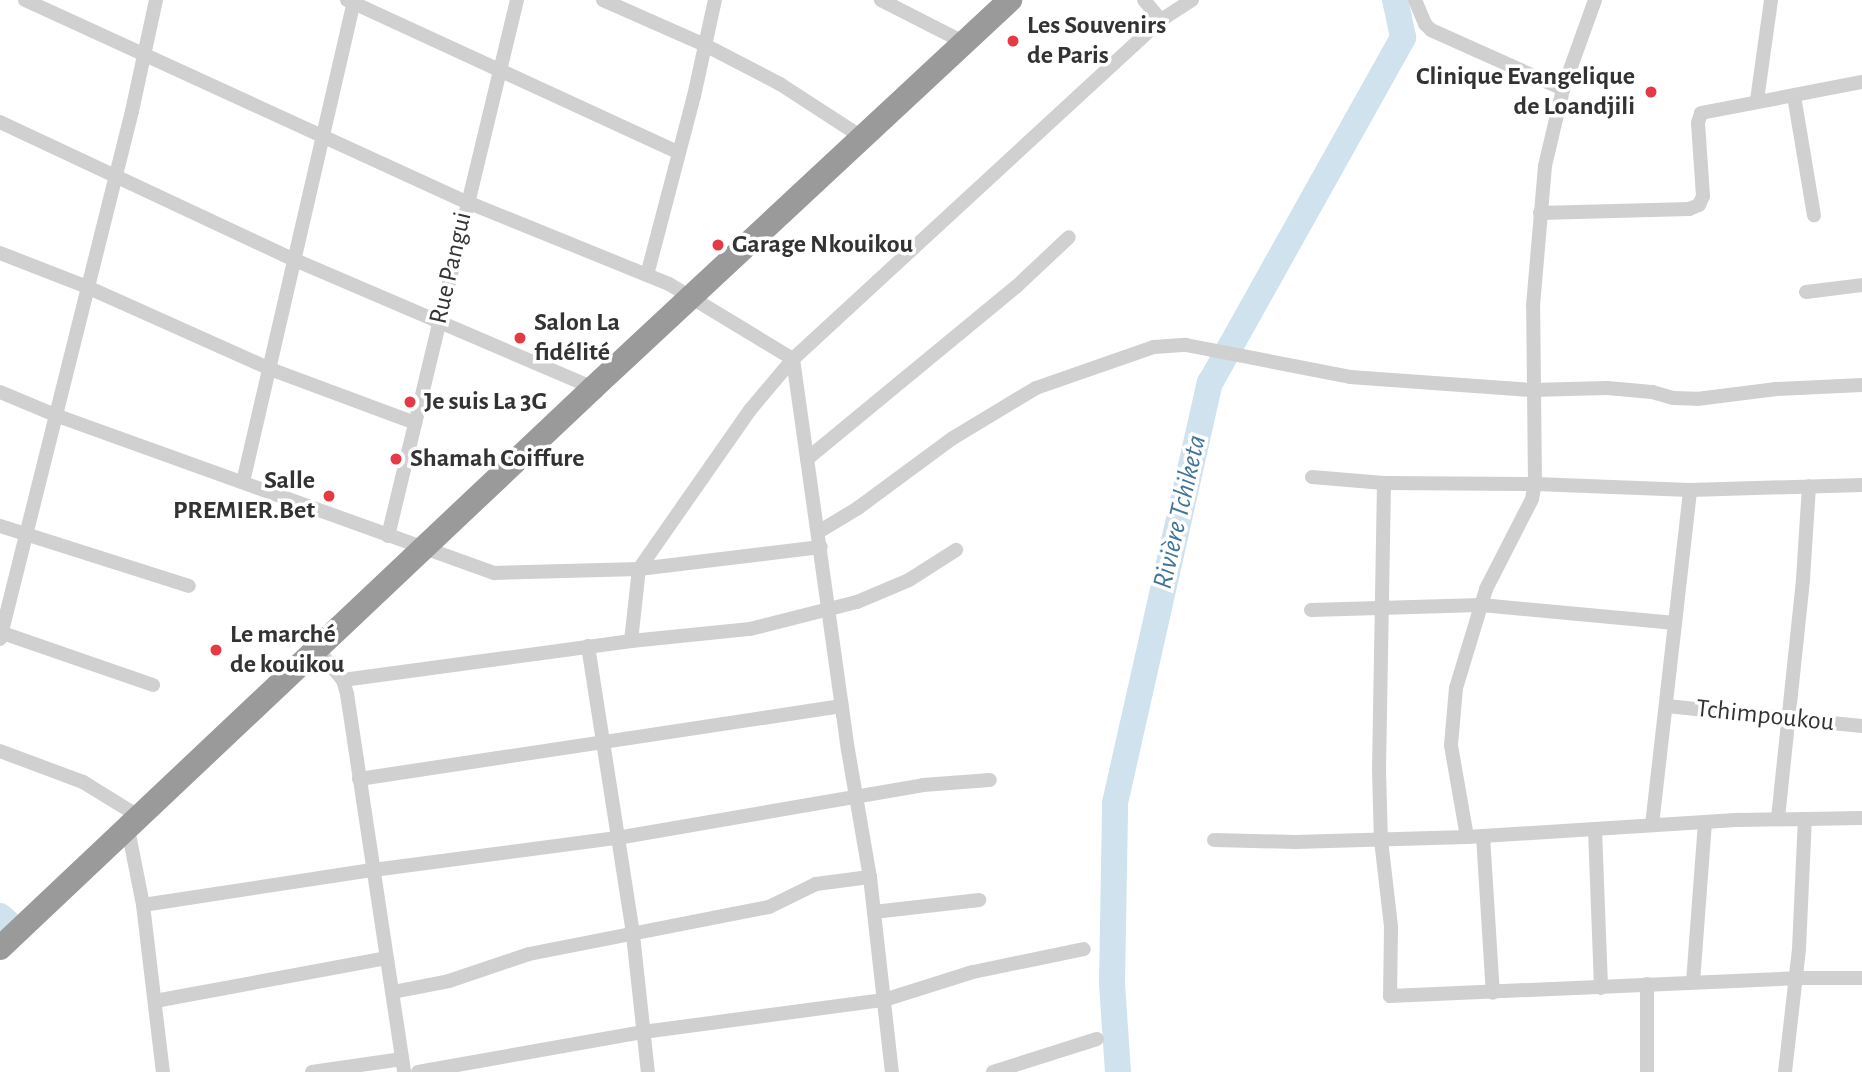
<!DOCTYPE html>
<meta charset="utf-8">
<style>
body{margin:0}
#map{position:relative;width:1862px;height:1072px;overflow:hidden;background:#fff;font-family:"Alegreya Sans",sans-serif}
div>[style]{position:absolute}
.river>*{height:26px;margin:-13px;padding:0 13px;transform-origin:13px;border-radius:13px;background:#cfe2ee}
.street>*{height:14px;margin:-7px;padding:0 7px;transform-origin:7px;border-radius:7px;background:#d0d0d0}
.highway>*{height:24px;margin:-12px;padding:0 12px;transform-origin:12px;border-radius:12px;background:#9a9a9a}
.dots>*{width:19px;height:19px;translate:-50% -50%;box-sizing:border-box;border:4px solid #fff;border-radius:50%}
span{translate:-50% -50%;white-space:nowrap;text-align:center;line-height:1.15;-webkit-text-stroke:7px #fff;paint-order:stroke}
.poi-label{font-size:26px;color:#333;font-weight:700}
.left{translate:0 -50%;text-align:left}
.right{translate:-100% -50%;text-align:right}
.street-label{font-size:26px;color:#333}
.water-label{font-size:28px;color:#3f7597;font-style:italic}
</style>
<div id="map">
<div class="river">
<i style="left:0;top:916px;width:12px;rotate:42deg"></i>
<i style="left:1118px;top:1072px;width:89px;rotate:-93.9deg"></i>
<i style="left:1112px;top:983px;width:180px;rotate:-89deg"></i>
<i style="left:1115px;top:803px;width:431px;rotate:-77.3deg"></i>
<i style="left:1210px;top:383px;width:396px;rotate:-60.8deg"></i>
<i style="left:1403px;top:37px;width:38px;rotate:-102deg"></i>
</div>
<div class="street">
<i style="left:25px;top:0;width:486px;rotate:24.6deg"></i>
<i style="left:467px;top:202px;width:218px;rotate:22.1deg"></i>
<i style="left:669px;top:284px;width:145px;rotate:31.2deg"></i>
<i style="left:793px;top:359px;width:395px;rotate:82deg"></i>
<i style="left:848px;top:750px;width:129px;rotate:80.2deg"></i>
<i style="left:870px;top:877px;width:196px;rotate:83.6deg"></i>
<i style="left:347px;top:0;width:364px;rotate:24.7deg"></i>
<i style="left:603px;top:0;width:111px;rotate:23.8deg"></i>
<i style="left:705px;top:45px;width:85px;rotate:27.5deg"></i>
<i style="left:780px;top:84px;width:99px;rotate:33deg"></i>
<i style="left:881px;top:0;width:94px;rotate:27.1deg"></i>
<i style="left:1144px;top:0;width:26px;rotate:50deg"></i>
<i style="left:1415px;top:0;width:26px;rotate:67deg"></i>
<i style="left:1425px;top:24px;width:8px;rotate:45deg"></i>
<i style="left:1431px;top:30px;width:145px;rotate:24.1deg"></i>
<i style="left:1794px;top:96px;width:121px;rotate:80.5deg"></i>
<i style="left:1757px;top:100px;width:101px;rotate:-82deg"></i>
<i style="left:0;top:122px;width:326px;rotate:25.1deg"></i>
<i style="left:295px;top:260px;width:324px;rotate:23.2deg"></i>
<i style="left:1540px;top:213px;width:149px;rotate:-1.5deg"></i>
<i style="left:1689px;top:209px;width:11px;rotate:-22deg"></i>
<i style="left:1699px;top:205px;width:10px;rotate:-66deg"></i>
<i style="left:1703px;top:196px;width:73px;rotate:-93.9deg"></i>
<i style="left:1698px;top:123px;width:10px;rotate:-73deg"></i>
<i style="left:1701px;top:113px;width:164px;rotate:-10.9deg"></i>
<i style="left:0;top:253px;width:93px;rotate:21.3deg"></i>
<i style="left:87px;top:287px;width:201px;rotate:24.1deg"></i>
<i style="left:270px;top:369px;width:155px;rotate:20.4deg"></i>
<i style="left:647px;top:275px;width:185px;rotate:-75.3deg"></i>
<i style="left:694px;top:96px;width:98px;rotate:-77.7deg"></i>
<i style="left:1806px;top:292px;width:56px;rotate:-7.1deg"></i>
<i style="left:0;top:392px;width:60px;rotate:22.7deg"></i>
<i style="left:55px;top:415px;width:467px;rotate:19.8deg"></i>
<i style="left:494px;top:573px;width:145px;rotate:-1.6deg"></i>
<i style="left:639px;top:569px;width:183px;rotate:-6.9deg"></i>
<i style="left:807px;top:459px;width:272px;rotate:-39.5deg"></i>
<i style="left:1017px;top:286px;width:71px;rotate:-43.3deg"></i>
<i style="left:1312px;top:477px;width:72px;rotate:4.8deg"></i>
<i style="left:1384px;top:483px;width:151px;rotate:0.4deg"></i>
<i style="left:1535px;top:484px;width:155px;rotate:2.2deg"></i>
<i style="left:1690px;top:490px;width:172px;rotate:-1.7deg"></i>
<i style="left:243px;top:482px;width:495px;rotate:-77deg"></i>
<i style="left:1384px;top:483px;width:287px;rotate:91deg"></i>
<i style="left:1379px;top:770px;width:70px;rotate:88.4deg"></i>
<i style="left:1381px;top:840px;width:88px;rotate:83.4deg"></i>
<i style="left:1391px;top:927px;width:69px;rotate:90.8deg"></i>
<i style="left:1390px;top:996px;width:405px;rotate:-2.5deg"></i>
<i style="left:1795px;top:978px;width:67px"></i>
<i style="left:0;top:526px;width:198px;rotate:17.6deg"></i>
<i style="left:820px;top:531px;width:44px;rotate:-31.2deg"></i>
<i style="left:858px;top:508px;width:118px;rotate:-36.4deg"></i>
<i style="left:953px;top:438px;width:97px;rotate:-31.1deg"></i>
<i style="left:1036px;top:388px;width:125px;rotate:-19.2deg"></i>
<i style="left:1154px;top:347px;width:32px;rotate:-4deg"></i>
<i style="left:1186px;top:345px;width:167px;rotate:11deg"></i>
<i style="left:1350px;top:377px;width:181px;rotate:4.1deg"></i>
<i style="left:1531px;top:390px;width:76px;rotate:-1.5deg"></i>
<i style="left:1607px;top:388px;width:45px;rotate:5.1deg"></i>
<i style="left:1652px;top:392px;width:22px;rotate:16deg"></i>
<i style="left:1673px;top:398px;width:24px;rotate:2deg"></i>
<i style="left:1697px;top:399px;width:80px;rotate:-7.2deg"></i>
<i style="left:1776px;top:389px;width:86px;rotate:-2.7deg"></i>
<i style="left:388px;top:536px;width:551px;rotate:-76.47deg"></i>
<i style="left:1311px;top:610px;width:170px;rotate:-1.7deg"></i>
<i style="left:1481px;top:605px;width:195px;rotate:5.3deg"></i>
<i style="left:0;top:632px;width:162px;rotate:19.1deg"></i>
<i style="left:0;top:639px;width:544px;rotate:-75.96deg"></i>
<i style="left:132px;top:111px;width:114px;rotate:-77.8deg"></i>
<i style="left:631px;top:641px;width:72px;rotate:-83.7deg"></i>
<i style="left:639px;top:569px;width:194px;rotate:-55.1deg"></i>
<i style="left:750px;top:410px;width:67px;rotate:-49.9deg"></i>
<i style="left:793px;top:359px;width:500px;rotate:-42.65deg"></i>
<i style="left:1161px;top:20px;width:37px;rotate:-33deg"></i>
<i style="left:588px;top:646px;width:292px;rotate:81.1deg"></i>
<i style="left:633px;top:935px;width:138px;rotate:83.8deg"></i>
<i style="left:317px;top:649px;width:40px;rotate:50deg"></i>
<i style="left:343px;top:680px;width:15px;rotate:74deg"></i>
<i style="left:347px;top:694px;width:382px;rotate:81.4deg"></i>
<i style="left:343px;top:680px;width:291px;rotate:-7.7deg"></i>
<i style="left:631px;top:641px;width:120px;rotate:-5.8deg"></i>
<i style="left:750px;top:629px;width:110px;rotate:-14.2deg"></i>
<i style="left:857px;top:602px;width:56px;rotate:-22.9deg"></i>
<i style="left:909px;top:580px;width:56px;rotate:-32.6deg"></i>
<i style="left:1667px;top:706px;width:196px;rotate:5.9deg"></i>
<i style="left:0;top:751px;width:89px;rotate:20.5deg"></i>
<i style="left:83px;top:782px;width:67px;rotate:31.6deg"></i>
<i style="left:359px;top:779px;width:488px;rotate:-8.6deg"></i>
<i style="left:1778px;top:818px;width:240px;rotate:-84deg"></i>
<i style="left:1803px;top:579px;width:93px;rotate:-86.3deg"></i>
<i style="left:1652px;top:825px;width:337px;rotate:-83.5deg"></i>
<i style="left:128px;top:829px;width:77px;rotate:78.8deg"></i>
<i style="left:143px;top:905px;width:168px;rotate:83.2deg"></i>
<i style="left:1595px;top:830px;width:158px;rotate:87.8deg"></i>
<i style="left:1483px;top:836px;width:157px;rotate:86.4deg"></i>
<i style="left:1467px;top:837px;width:93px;rotate:-99.9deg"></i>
<i style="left:1451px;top:745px;width:57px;rotate:-85deg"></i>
<i style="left:1456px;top:688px;width:103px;rotate:-73.1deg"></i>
<i style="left:1486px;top:589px;width:101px;rotate:-62.9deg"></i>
<i style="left:1532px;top:499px;width:15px;rotate:-79deg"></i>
<i style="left:1535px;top:484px;width:178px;rotate:-90.6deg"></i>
<i style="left:1533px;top:306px;width:141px;rotate:-85.1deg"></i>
<i style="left:1545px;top:166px;width:79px;rotate:-76.8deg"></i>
<i style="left:1563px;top:89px;width:95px;rotate:-70.2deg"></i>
<i style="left:1214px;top:840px;width:81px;rotate:1.4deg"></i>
<i style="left:1295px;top:842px;width:172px;rotate:-1.7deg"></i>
<i style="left:1467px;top:837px;width:273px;rotate:-3.6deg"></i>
<i style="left:1739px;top:820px;width:123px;rotate:-0.9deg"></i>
<i style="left:143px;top:905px;width:233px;rotate:-8.7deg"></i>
<i style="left:373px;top:870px;width:246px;rotate:-7.5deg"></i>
<i style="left:617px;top:838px;width:311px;rotate:-9.8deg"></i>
<i style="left:923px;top:785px;width:67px;rotate:-4.3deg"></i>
<i style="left:874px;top:912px;width:106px;rotate:-6.5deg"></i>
<i style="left:1693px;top:982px;width:159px;rotate:-85.7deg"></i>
<i style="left:1647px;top:984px;width:88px;rotate:90deg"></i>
<i style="left:393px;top:992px;width:57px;rotate:-11.1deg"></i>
<i style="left:449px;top:981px;width:84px;rotate:-18.6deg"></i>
<i style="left:529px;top:954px;width:245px;rotate:-11.1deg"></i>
<i style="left:769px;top:907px;width:52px;rotate:-26.1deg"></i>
<i style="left:816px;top:884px;width:54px;rotate:-7.4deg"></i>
<i style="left:155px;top:1001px;width:235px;rotate:-10.5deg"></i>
<i style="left:312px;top:1072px;width:91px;rotate:-8.2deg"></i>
<i style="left:418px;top:1072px;width:229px;rotate:-10.1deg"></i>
<i style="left:643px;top:1032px;width:243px;rotate:-7.6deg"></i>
<i style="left:884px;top:1000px;width:93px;rotate:-17.5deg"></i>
<i style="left:973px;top:972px;width:113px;rotate:-11.7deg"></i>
<i style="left:993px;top:1072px;width:109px;rotate:-17.6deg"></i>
<i style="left:1785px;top:1072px;width:124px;rotate:-83.5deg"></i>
<i style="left:1799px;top:949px;width:130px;rotate:-87.4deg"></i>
</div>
<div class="highway">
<i style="left:0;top:948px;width:816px;rotate:-43.36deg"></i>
<i style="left:593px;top:388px;width:570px;rotate:-42.94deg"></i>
</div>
<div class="dots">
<i style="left:1013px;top:41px;background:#e63946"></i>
<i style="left:1651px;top:92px;background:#e63946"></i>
<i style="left:718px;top:245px;background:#e63946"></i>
<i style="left:520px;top:338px;background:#e63946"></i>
<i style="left:410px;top:402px;background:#e63946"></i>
<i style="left:396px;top:459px;background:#e63946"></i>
<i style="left:329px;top:496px;background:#e63946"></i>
<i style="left:216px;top:650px;background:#e63946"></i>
</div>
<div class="poi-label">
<span class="left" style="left:1027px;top:41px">Les Souvenirs<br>de Paris</span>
<span class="right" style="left:1635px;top:92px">Clinique Evangelique<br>de Loandjili</span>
<span class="left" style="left:732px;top:245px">Garage Nkouikou</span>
<span class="left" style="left:534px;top:338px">Salon La<br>fidélité</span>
<span class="left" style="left:424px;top:402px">Je suis La 3G</span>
<span class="left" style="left:410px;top:459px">Shamah Coiffure</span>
<span class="right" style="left:315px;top:496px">Salle<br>PREMIER.Bet</span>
<span class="left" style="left:230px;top:650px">Le marché<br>de kouikou</span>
</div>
<div class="street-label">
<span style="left:451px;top:268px;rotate:-77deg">Rue Pangui</span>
<span style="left:1765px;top:716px;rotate:6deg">Tchimpoukou</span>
</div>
<div class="water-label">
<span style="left:1180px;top:512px;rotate:-77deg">Rivière Tchiketa</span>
</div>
</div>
